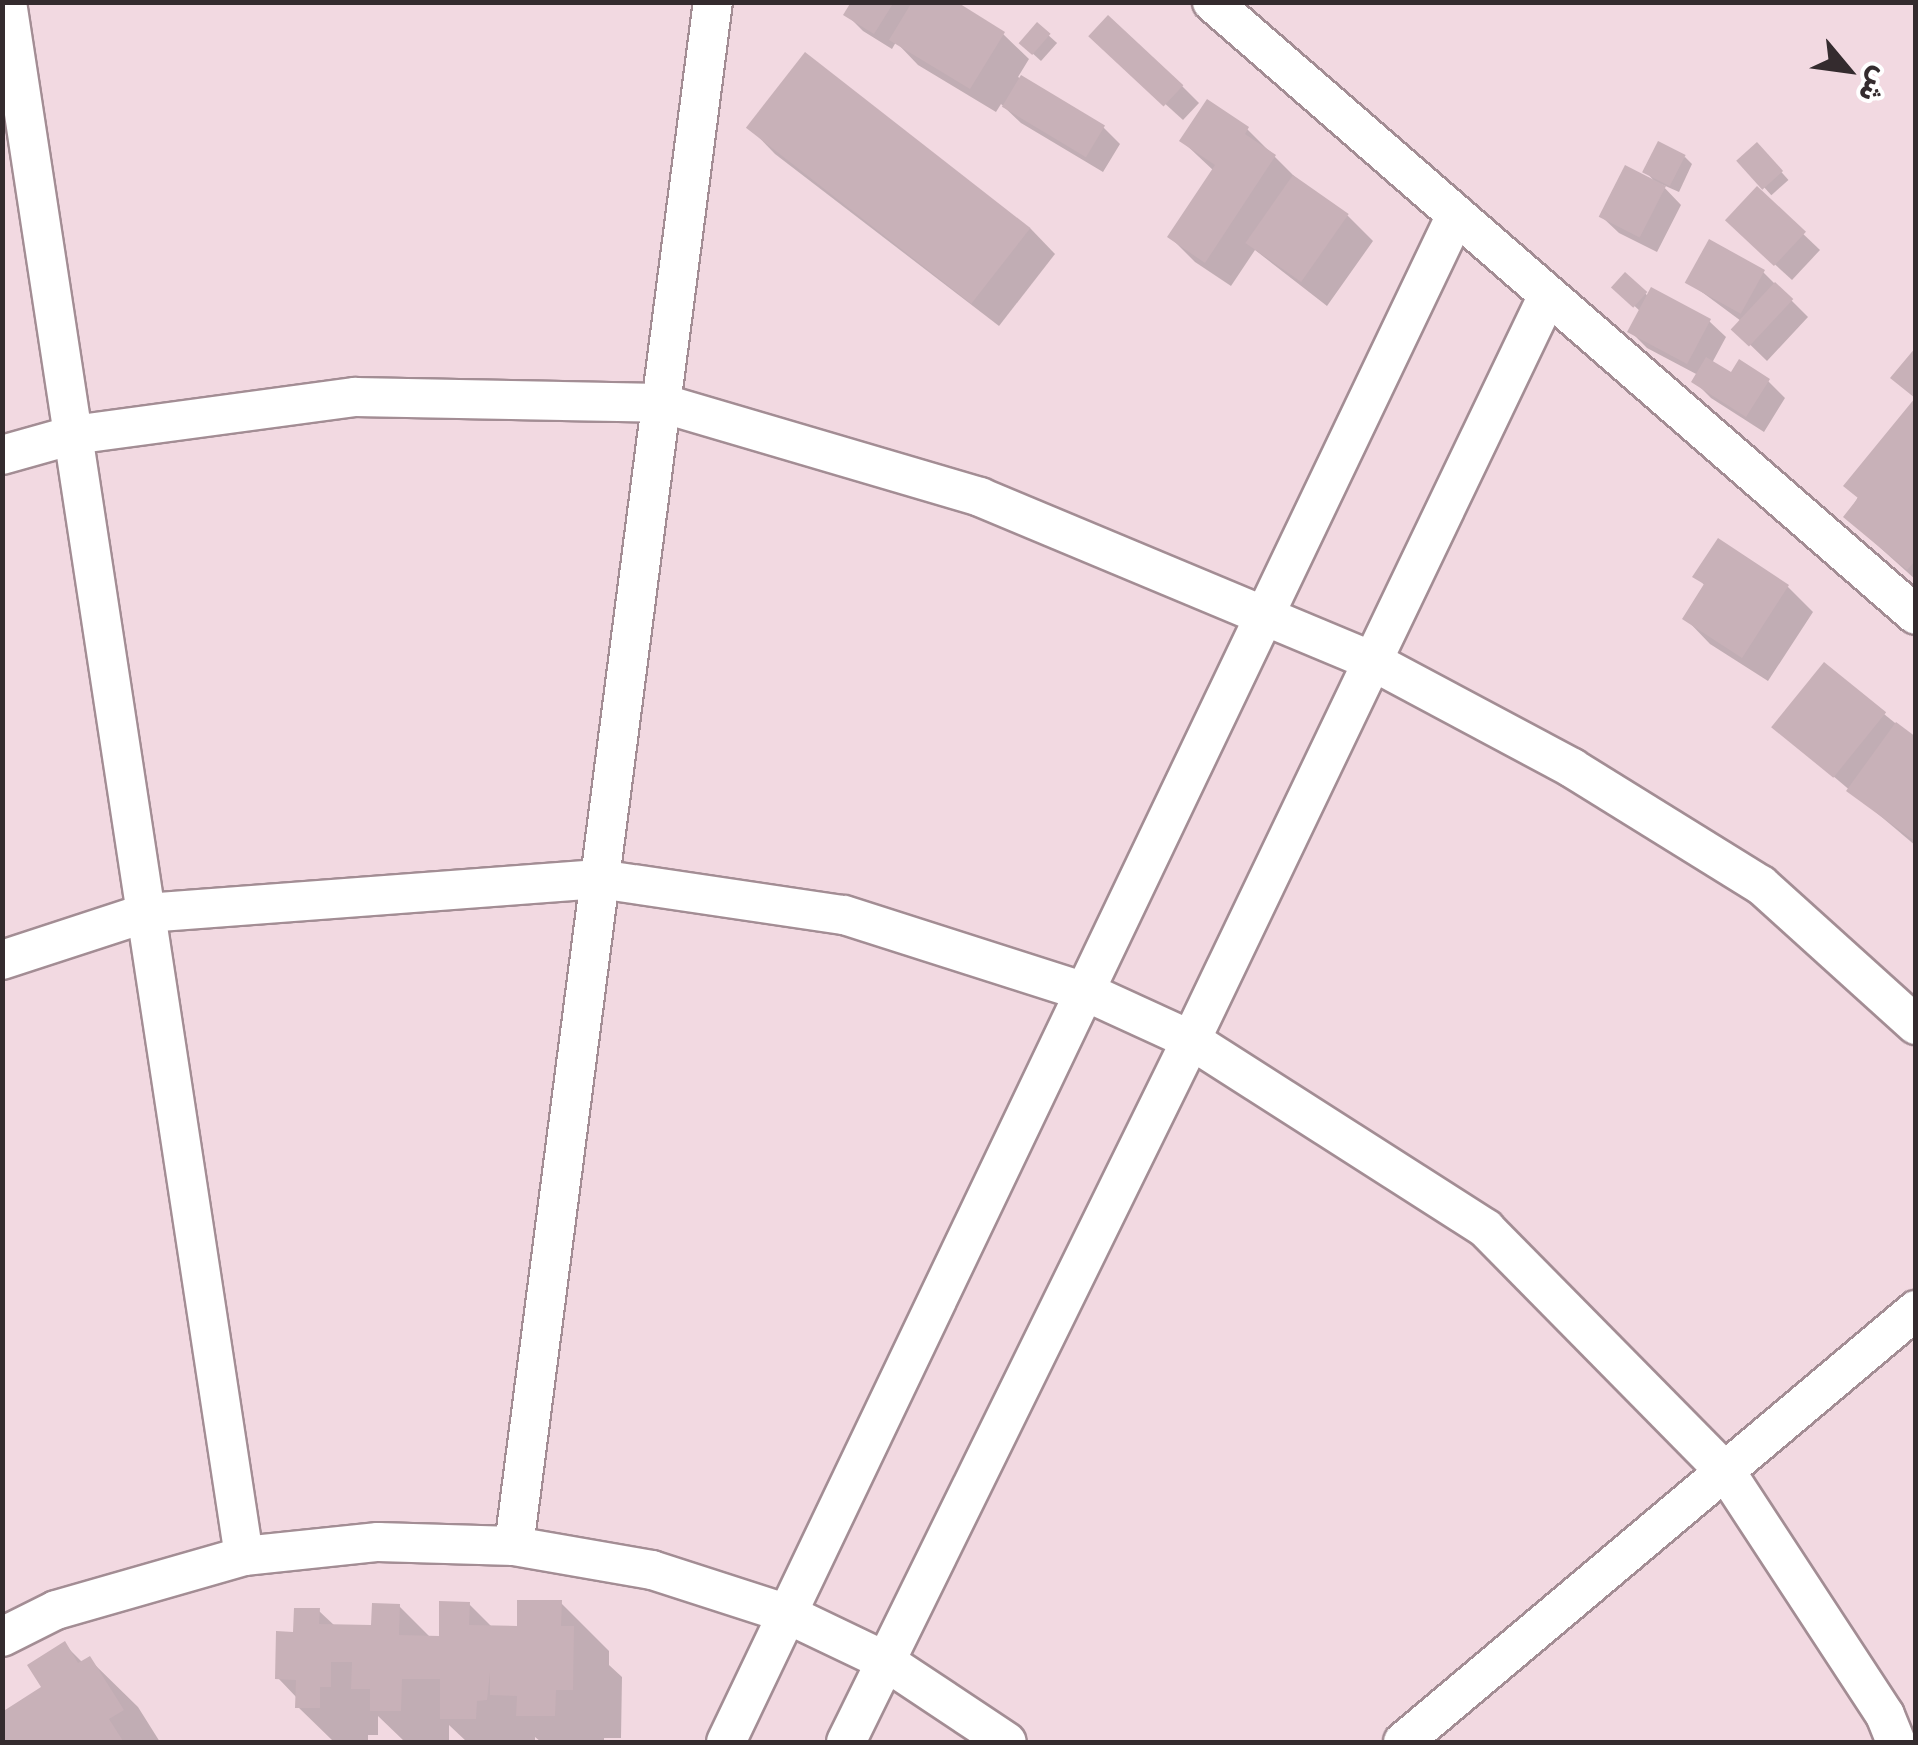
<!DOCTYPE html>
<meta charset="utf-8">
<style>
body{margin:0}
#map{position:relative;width:1918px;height:1745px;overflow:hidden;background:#f2d9e1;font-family:Rubik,Cairo,sans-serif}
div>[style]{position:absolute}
.shadow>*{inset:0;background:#0003;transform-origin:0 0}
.building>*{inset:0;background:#c8b1b8;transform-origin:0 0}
.roads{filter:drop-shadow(2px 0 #a38d94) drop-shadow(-2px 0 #a38d94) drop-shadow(0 2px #a38d94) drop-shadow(0 -2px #a38d94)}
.street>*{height:38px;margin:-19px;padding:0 19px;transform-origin:19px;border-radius:19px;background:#fff}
span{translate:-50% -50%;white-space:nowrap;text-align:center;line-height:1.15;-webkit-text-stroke:9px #fff;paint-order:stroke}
.frame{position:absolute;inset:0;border:5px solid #342b2e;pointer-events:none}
.north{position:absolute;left:1798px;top:20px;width:100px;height:100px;-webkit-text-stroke:8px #fff;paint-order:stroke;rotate:119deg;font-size:28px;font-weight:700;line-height:40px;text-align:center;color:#342b2e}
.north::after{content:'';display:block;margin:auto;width:35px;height:45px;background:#342b2e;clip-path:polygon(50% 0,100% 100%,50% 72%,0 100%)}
</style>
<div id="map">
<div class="shadow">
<i style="clip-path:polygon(854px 2px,952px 2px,1003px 34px,1029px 59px,1018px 77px,1103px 127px,1120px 144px,1103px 172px,1021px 123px,1001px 104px,996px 112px,918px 65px,896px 42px,892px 49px,863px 31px,846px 14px)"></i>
<i style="left:1037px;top:25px;width:27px;height:24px;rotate:42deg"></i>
<i style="clip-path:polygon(1108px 52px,1182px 86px,1199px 103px,1183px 120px)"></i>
<i style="clip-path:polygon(750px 128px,1030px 228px,1055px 254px,999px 326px,775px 154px)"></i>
<i style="clip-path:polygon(1247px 129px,1301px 183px,1348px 216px,1373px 241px,1327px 306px,1255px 250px,1231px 286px,1195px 262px,1170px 237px,1214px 171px,1182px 141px)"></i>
<i style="left:1757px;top:145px;width:47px;height:23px;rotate:48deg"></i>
<i style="clip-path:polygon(1685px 157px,1692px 164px,1679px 192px,1661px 184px,1681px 205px,1657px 252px,1619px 233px,1602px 217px,1656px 183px,1646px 172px)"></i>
<i style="clip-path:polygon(1757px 190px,1820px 250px,1792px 280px,1745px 237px)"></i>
<i style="clip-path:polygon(1763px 272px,1808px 317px,1767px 361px,1734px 329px,1741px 321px,1687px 281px)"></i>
<i style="clip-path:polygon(1625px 275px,1649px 297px,1709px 321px,1726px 337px,1712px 363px,1732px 376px,1768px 381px,1785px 398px,1764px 432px,1711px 398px,1694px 381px,1698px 375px,1647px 348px,1630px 331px,1641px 312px,1614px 287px)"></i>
<i style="clip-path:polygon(1916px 401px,1916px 580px,1846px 517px)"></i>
<i style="clip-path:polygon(1696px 576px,1788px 587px,1813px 612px,1768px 681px,1710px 644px,1685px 618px,1706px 587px)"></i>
<i style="clip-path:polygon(1884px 714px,1916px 740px,1916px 846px,1775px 727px)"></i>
<i style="clip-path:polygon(561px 1603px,609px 1651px,609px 1665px,622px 1677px,621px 1738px,604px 1738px,604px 1742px,541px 1742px,535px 1737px,535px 1742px,467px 1742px,449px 1725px,449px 1742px,405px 1742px,378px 1716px,378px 1735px,368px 1735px,368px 1742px,334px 1742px,298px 1707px,298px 1699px,278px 1678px,296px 1634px,319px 1611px,335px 1626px,374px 1627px,399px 1606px,431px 1638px,441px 1639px,469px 1604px,493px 1628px,519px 1628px)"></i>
<i style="clip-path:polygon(64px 1644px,83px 1663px,89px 1659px,138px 1707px,160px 1742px,2px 1742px,2px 1710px,5px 1713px,45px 1688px)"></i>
</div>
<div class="building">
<i style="clip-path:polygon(851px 2px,894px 2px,874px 34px,843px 15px)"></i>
<i style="clip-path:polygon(912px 2px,957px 2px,1005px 32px,970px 89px,889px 40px)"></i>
<i style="left:1108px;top:15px;width:103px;height:29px;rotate:43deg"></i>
<i style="left:1037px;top:22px;width:18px;height:28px;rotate:41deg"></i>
<i style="left:805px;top:52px;width:286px;height:96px;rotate:38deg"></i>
<i style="left:1021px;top:75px;width:98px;height:37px;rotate:31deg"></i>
<i style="clip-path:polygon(1207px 99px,1249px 127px,1245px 134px,1276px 155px,1205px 263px,1167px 237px,1215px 165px,1179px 141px)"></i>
<i style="left:1658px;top:141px;width:31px;height:35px;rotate:27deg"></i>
<i style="left:1757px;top:142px;width:39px;height:28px;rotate:48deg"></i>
<i style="left:1625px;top:165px;width:46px;height:58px;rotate:27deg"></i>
<i style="left:1293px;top:175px;width:68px;height:83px;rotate:35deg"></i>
<i style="left:1757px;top:186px;width:67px;height:47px;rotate:43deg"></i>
<i style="left:1709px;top:239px;width:64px;height:50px;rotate:29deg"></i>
<i style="left:1625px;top:272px;width:30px;height:21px;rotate:42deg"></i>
<i style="left:1775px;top:282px;width:25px;height:65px;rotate:43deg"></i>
<i style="left:1651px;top:287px;width:68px;height:51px;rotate:28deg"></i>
<i style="clip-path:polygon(1916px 347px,1916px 560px,1907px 570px,1843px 517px,1858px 498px,1843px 486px,1915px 398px,1890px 378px)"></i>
<i style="clip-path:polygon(1706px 357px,1731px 372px,1739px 359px,1770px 379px,1746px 417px,1691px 382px)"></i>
<i style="clip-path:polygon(1718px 538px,1789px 585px,1742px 658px,1682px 619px,1704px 584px,1692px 577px)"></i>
<i style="left:1824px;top:662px;width:80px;height:84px;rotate:39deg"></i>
<i style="clip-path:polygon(1896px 722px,1916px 737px,1916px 842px,1846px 791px)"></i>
<i style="clip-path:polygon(517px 1600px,562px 1600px,561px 1626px,574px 1626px,573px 1690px,556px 1690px,555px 1716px,516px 1716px,517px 1696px,490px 1695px,490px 1672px,487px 1700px,477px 1701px,476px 1719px,440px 1719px,440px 1679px,402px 1679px,401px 1711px,370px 1711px,370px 1689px,351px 1689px,352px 1662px,331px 1662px,331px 1687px,320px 1687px,320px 1708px,295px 1708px,296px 1680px,275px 1679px,276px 1631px,293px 1632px,294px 1608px,320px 1608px,319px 1624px,371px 1625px,372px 1603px,400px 1604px,399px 1635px,439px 1636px,439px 1601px,470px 1602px,469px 1625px,517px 1626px)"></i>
<i style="clip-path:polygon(65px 1641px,78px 1663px,90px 1656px,124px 1710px,109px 1719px,123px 1741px,2px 1742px,2px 1712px,41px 1687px,27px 1665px)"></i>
</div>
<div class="roads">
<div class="street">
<i style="left:7px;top:2px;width:1572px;rotate:81.33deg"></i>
<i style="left:1212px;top:2px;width:933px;rotate:41.05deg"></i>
<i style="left:2px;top:455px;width:74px;rotate:-15.7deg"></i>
<i style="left:73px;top:435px;width:285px;rotate:-7.7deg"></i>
<i style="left:355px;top:397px;width:306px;rotate:1.1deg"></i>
<i style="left:661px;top:403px;width:333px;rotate:16.4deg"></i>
<i style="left:980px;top:497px;width:425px;rotate:22.7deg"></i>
<i style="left:1372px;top:661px;width:227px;rotate:28.1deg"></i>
<i style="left:1572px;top:768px;width:222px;rotate:31.8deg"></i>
<i style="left:1761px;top:885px;width:209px;rotate:42.1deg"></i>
<i style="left:2px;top:960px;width:151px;rotate:-18.1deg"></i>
<i style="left:146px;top:913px;width:454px;rotate:-4.3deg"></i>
<i style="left:599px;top:879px;width:248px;rotate:8.4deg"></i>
<i style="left:844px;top:915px;width:254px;rotate:17.7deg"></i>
<i style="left:1086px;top:992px;width:115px;rotate:24.6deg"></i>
<i style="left:1191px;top:1040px;width:350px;rotate:32.6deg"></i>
<i style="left:1486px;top:1229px;width:342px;rotate:45.4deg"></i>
<i style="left:1726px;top:1472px;width:290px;rotate:56.8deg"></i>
<i style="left:1885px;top:1715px;width:29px;rotate:68deg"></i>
<i style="left:514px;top:1546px;width:1557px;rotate:-82.66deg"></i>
<i style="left:2px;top:1637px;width:60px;rotate:-26.6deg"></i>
<i style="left:56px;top:1610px;width:196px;rotate:-16deg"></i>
<i style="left:244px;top:1556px;width:135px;rotate:-6deg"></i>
<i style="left:378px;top:1542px;width:136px;rotate:1.7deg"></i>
<i style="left:514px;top:1546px;width:140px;rotate:9.9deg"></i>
<i style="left:652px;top:1570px;width:140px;rotate:17.9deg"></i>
<i style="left:785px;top:1613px;width:111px;rotate:25.6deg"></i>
<i style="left:885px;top:1661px;width:146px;rotate:33.6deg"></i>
<i style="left:726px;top:1742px;width:1693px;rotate:-64.45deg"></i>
<i style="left:846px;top:1742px;width:782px;rotate:-63.83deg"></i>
<i style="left:1191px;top:1040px;width:826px;rotate:-64.4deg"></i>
<i style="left:1403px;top:1742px;width:671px;rotate:-40.1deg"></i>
</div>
</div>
<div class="frame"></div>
<div class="north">ش</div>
</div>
